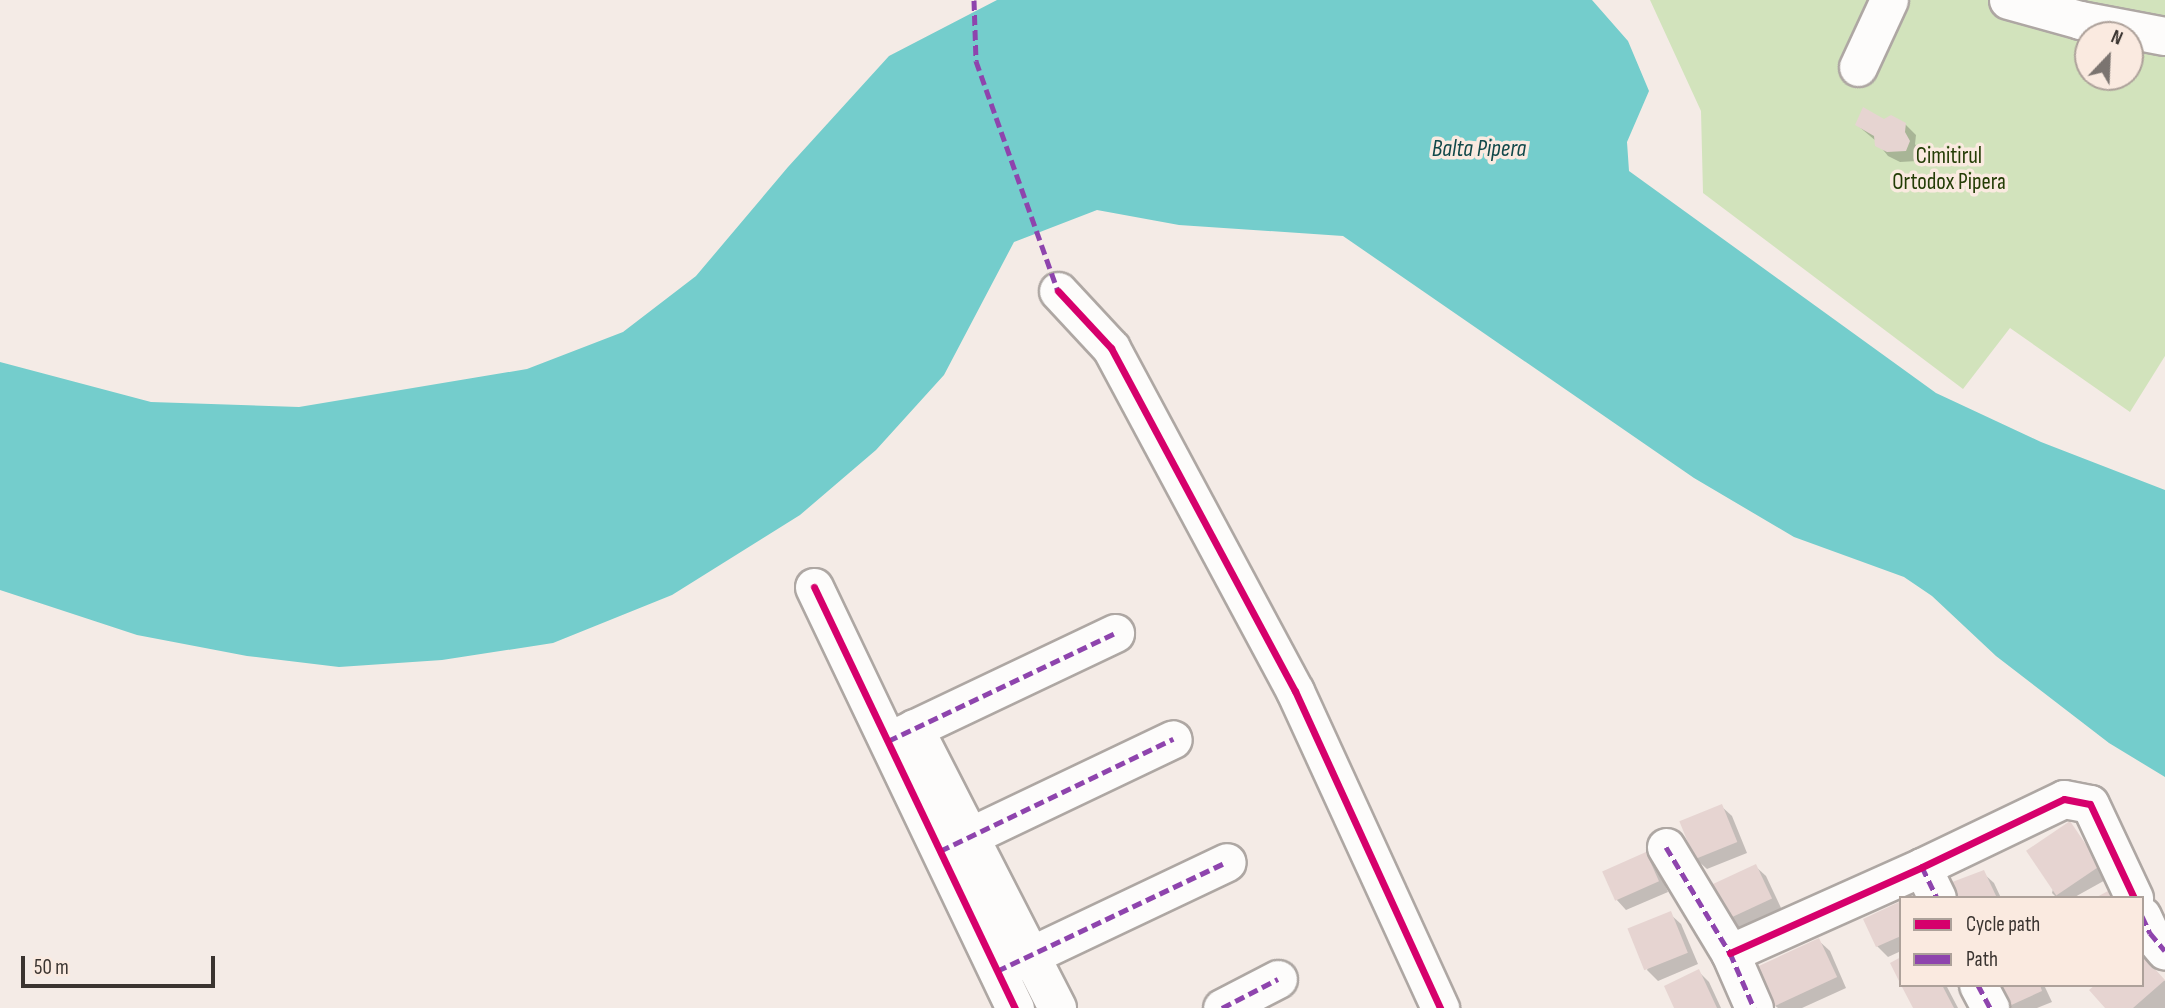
<!DOCTYPE html>
<style>
body{margin:0}
#map{position:relative;width:2165px;height:1008px;overflow:hidden;background:#f4ebe6;font-family:"Sofia Sans Condensed",sans-serif}
div>[style]{position:absolute}
.green>*{inset:0;background:#d2e3bc}
.water>*{inset:0;background:#74cdcc}
.shadow>*{inset:0;background:#0003}
.building>*{inset:0;background:#e6d4d1;transform-origin:0 0}
.roads{filter:drop-shadow(2px 0 #aea7a3) drop-shadow(-2px 0 #aea7a3) drop-shadow(0 2px #aea7a3) drop-shadow(0 -2px #aea7a3)}
.minor>*{height:37px;margin:-18.5px;padding:0 18.5px;transform-origin:18.5px;border-radius:18.5px;background:#fdfcfb}
.quiet>*{height:5px;margin-top:-2.5px;transform-origin:0;background:repeating-linear-gradient(90deg,#8e44ad 0 10px,transparent 0 15px)}
.cycleway>*{height:7px;margin:-3.5px;padding:0 3.5px;transform-origin:3.5px;border-radius:3.5px;background:#d6006c}
span{translate:-50% -50%;white-space:nowrap;text-align:center;line-height:1.15;-webkit-text-stroke:7px #faeae0;paint-order:stroke}
.park-label{font-size:23px;color:#243d06}
.water-label{font-size:24px;color:#11494a;font-style:italic}
.legend{position:absolute;left:1899px;top:896px;width:245px;height:91px;box-sizing:border-box;background:#faeae0;border:2px solid #ada19a;margin:0;padding:9px 12px;list-style:none;font-size:21px;color:#3a3430}
.legend li{display:flex;align-items:center;gap:14px;height:35px}
.legend b{width:35px;border:2px solid #ada19a}
.north{position:absolute;left:2074px;top:21px;width:70px;height:70px;box-sizing:border-box;background:#faeae0;border:2px solid #ada19a;border-radius:50%;rotate:23deg;font-size:19px;font-weight:700;line-height:28px;text-align:center;color:#3a3430}
.north::after{content:'';display:block;margin:auto;width:24px;height:32px;background:#7b7470;clip-path:polygon(50% 0,100% 100%,50% 72%,0 100%)}
.scale{position:absolute;left:21px;top:956px;width:194px;height:32px;box-sizing:border-box;border:4px solid #3a3430;border-top:0;padding-left:9px;font-size:21px;line-height:24px;white-space:nowrap;color:#3a3430;-webkit-text-stroke:5px #faeae0;paint-order:stroke}
</style>
<div id="map">
<div class="green">
<i style="clip-path:polygon(evenodd,1650px 0,2165px 0,2165px 356px,2130px 412px,2010px 328px,1963px 389px,1703px 193px,1701px 111px,1650px 0,2088px 35px,2130px 35px,2130px 77px,2088px 77px,2088px 35px)"></i>
</div>
<div class="water">
<i style="clip-path:polygon(997px 0,1592px 0,1628px 41px,1649px 91px,1627px 142px,1629px 171px,1936px 393px,2041px 442px,2165px 490px,2165px 777px,2109px 743px,1996px 656px,1932px 596px,1904px 577px,1794px 537px,1694px 478px,1343px 236px,1179px 225px,1097px 210px,1014px 242px,944px 375px,876px 450px,800px 515px,672px 595px,553px 643px,442px 660px,339px 667px,247px 656px,137px 635px,0 590px,0 362px,151px 402px,299px 407px,527px 369px,623px 332px,696px 276px,788px 167px,889px 56px)"></i>
</div>
<div class="shadow">
<i style="clip-path:polygon(1884px 121px,1905px 124px,1916px 135px,1915px 144px,1920px 153px,1917px 161px,1900px 162px,1888px 156px,1876px 141px,1857px 125px)"></i>
<i style="clip-path:polygon(1721px 806px,1732px 816px,1747px 853px,1707px 869px,1696px 859px)"></i>
<i style="clip-path:polygon(2070px 823px,2109px 878px,2073px 898px,2057px 898px,2052px 893px)"></i>
<i style="clip-path:polygon(1646px 854px,1657px 865px,1668px 892px,1626px 910px,1616px 899px)"></i>
<i style="clip-path:polygon(1755px 866px,1766px 876px,1782px 910px,1741px 929px,1730px 919px)"></i>
<i style="clip-path:polygon(1983px 873px,1994px 883px,2001px 898px,1946px 898px,1942px 888px)"></i>
<i style="clip-path:polygon(1899px 905px,1901px 951px,1888px 957px,1877px 946px)"></i>
<i style="clip-path:polygon(1670px 914px,1681px 924px,1698px 964px,1658px 981px,1647px 970px)"></i>
<i style="clip-path:polygon(1819px 941px,1830px 951px,1846px 988px,1802px 1008px,1778px 1008px,1774px 1005px)"></i>
<i style="clip-path:polygon(2155px 970px,2165px 981px,2165px 1008px,2107px 1008px,2142px 985px)"></i>
<i style="clip-path:polygon(1698px 971px,1709px 982px,1721px 1008px,1676px 1008px)"></i>
<i style="clip-path:polygon(1903px 985px,1946px 985px,1958px 1008px,1915px 1008px)"></i>
<i style="clip-path:polygon(1999px 985px,2044px 985px,2052px 1002px,2037px 1008px,2010px 1008px)"></i>
</div>
<div class="building">
<i style="clip-path:polygon(1863px 107px,1884px 119px,1891px 115px,1906px 123px,1905px 132px,1910px 141px,1906px 151px,1887px 152px,1875px 146px,1874px 136px,1855px 125px)"></i>
<i style="left:1722px;top:804px;width:41px;height:46px;rotate:68deg"></i>
<i style="left:2070px;top:821px;width:54px;height:53px;rotate:56deg"></i>
<i style="left:1646px;top:852px;width:32px;height:48px;rotate:66deg"></i>
<i style="left:1756px;top:864px;width:38px;height:48px;rotate:65deg"></i>
<i style="clip-path:polygon(1984px 870px,1997px 898px,1944px 898px,1939px 887px)"></i>
<i style="clip-path:polygon(2108px 891px,2111px 898px,2095px 898px)"></i>
<i style="clip-path:polygon(1899px 902px,1901px 936px,1876px 947px,1863px 919px)"></i>
<i style="left:1671px;top:911px;width:45px;height:47px;rotate:68deg"></i>
<i style="left:1819px;top:938px;width:43px;height:70px;rotate:65deg"></i>
<i style="clip-path:polygon(2142px 955px,2165px 980px,2133px 1008px,2105px 1008px,2089px 990px,2095px 985px,2142px 985px)"></i>
<i style="clip-path:polygon(1901px 957px,1901px 985px,1890px 963px)"></i>
<i style="clip-path:polygon(1699px 969px,1717px 1008px,1674px 1008px,1664px 986px)"></i>
<i style="clip-path:polygon(1901px 985px,1942px 985px,1954px 1008px,1913px 1008px)"></i>
<i style="clip-path:polygon(1997px 985px,2040px 985px,2042px 991px,2007px 1007px)"></i>
</div>
<div class="roads">
<div class="minor">
<i style="left:2008px;top:0;width:75px;rotate:15.5deg"></i>
<i style="left:2080px;top:20px;width:86px;rotate:10.7deg"></i>
<i style="left:1858px;top:67px;width:74px;rotate:-65.2deg"></i>
<i style="left:1058px;top:291px;width:78px;rotate:47.1deg"></i>
<i style="left:1111px;top:348px;width:389px;rotate:61.8deg"></i>
<i style="left:1295px;top:691px;width:349px;rotate:65.4deg"></i>
<i style="left:814px;top:587px;width:467px;rotate:64.5deg"></i>
<i style="left:914px;top:728px;width:314px;rotate:62.9deg"></i>
<i style="left:892px;top:739px;width:247px;rotate:-25.4deg"></i>
<i style="left:947px;top:847px;width:250px;rotate:-25.5deg"></i>
<i style="left:1666px;top:847px;width:124px;rotate:58.9deg"></i>
<i style="left:1730px;top:953px;width:60px;rotate:66.4deg"></i>
<i style="left:1922px;top:867px;width:34px;rotate:64deg"></i>
<i style="left:2142px;top:916px;width:19px;rotate:65deg"></i>
<i style="left:2150px;top:933px;width:23px;rotate:50deg"></i>
<i style="left:1730px;top:953px;width:210px;rotate:-24.1deg"></i>
<i style="left:1922px;top:867px;width:157px;rotate:-25.6deg"></i>
<i style="left:2064px;top:799px;width:26px;rotate:11deg"></i>
<i style="left:2090px;top:804px;width:104px;rotate:64.9deg"></i>
<i style="left:1008px;top:966px;width:242px;rotate:-25.4deg"></i>
<i style="left:1978px;top:985px;width:26px;rotate:62deg"></i>
<i style="left:1222px;top:1008px;width:63px;rotate:-27.4deg"></i>
</div>
</div>
<div class="quiet">
<i style="left:974px;top:0;width:61px;rotate:88.1deg"></i>
<i style="left:976px;top:61px;width:244px;rotate:70.4deg"></i>
<i style="left:888px;top:741px;width:251px;rotate:-25.4deg"></i>
<i style="left:1666px;top:847px;width:124px;rotate:58.9deg"></i>
<i style="left:1730px;top:953px;width:60px;rotate:66.4deg"></i>
<i style="left:940px;top:851px;width:259px;rotate:-25.7deg"></i>
<i style="left:1922px;top:867px;width:34px;rotate:64deg"></i>
<i style="left:2142px;top:916px;width:19px;rotate:65deg"></i>
<i style="left:2150px;top:933px;width:23px;rotate:50deg"></i>
<i style="left:997px;top:971px;width:255px;rotate:-25.4deg"></i>
<i style="left:1978px;top:985px;width:26px;rotate:62deg"></i>
<i style="left:1222px;top:1008px;width:63px;rotate:-27.4deg"></i>
</div>
<div class="cycleway">
<i style="left:1058px;top:291px;width:78px;rotate:47.1deg"></i>
<i style="left:1111px;top:348px;width:389px;rotate:61.8deg"></i>
<i style="left:1295px;top:691px;width:349px;rotate:65.4deg"></i>
<i style="left:814px;top:587px;width:467px;rotate:64.5deg"></i>
<i style="left:1730px;top:953px;width:210px;rotate:-24.1deg"></i>
<i style="left:1922px;top:867px;width:157px;rotate:-25.6deg"></i>
<i style="left:2064px;top:799px;width:26px;rotate:11deg"></i>
<i style="left:2090px;top:804px;width:104px;rotate:64.9deg"></i>
</div>
<div class="park-label">
<span style="left:1949px;top:169px">Cimitirul<br>Ortodox Pipera</span>
</div>
<div class="water-label">
<span style="left:1479px;top:149px">Balta Pipera</span>
</div>
<ul class="legend">
<li><b style="height:9px;background:#d6006c"></b>Cycle path</li>
<li><b style="height:9px;background:#8e44ad"></b>Path</li>
</ul>
<div class="north">N</div>
<div class="scale">50 m</div>
</div>
